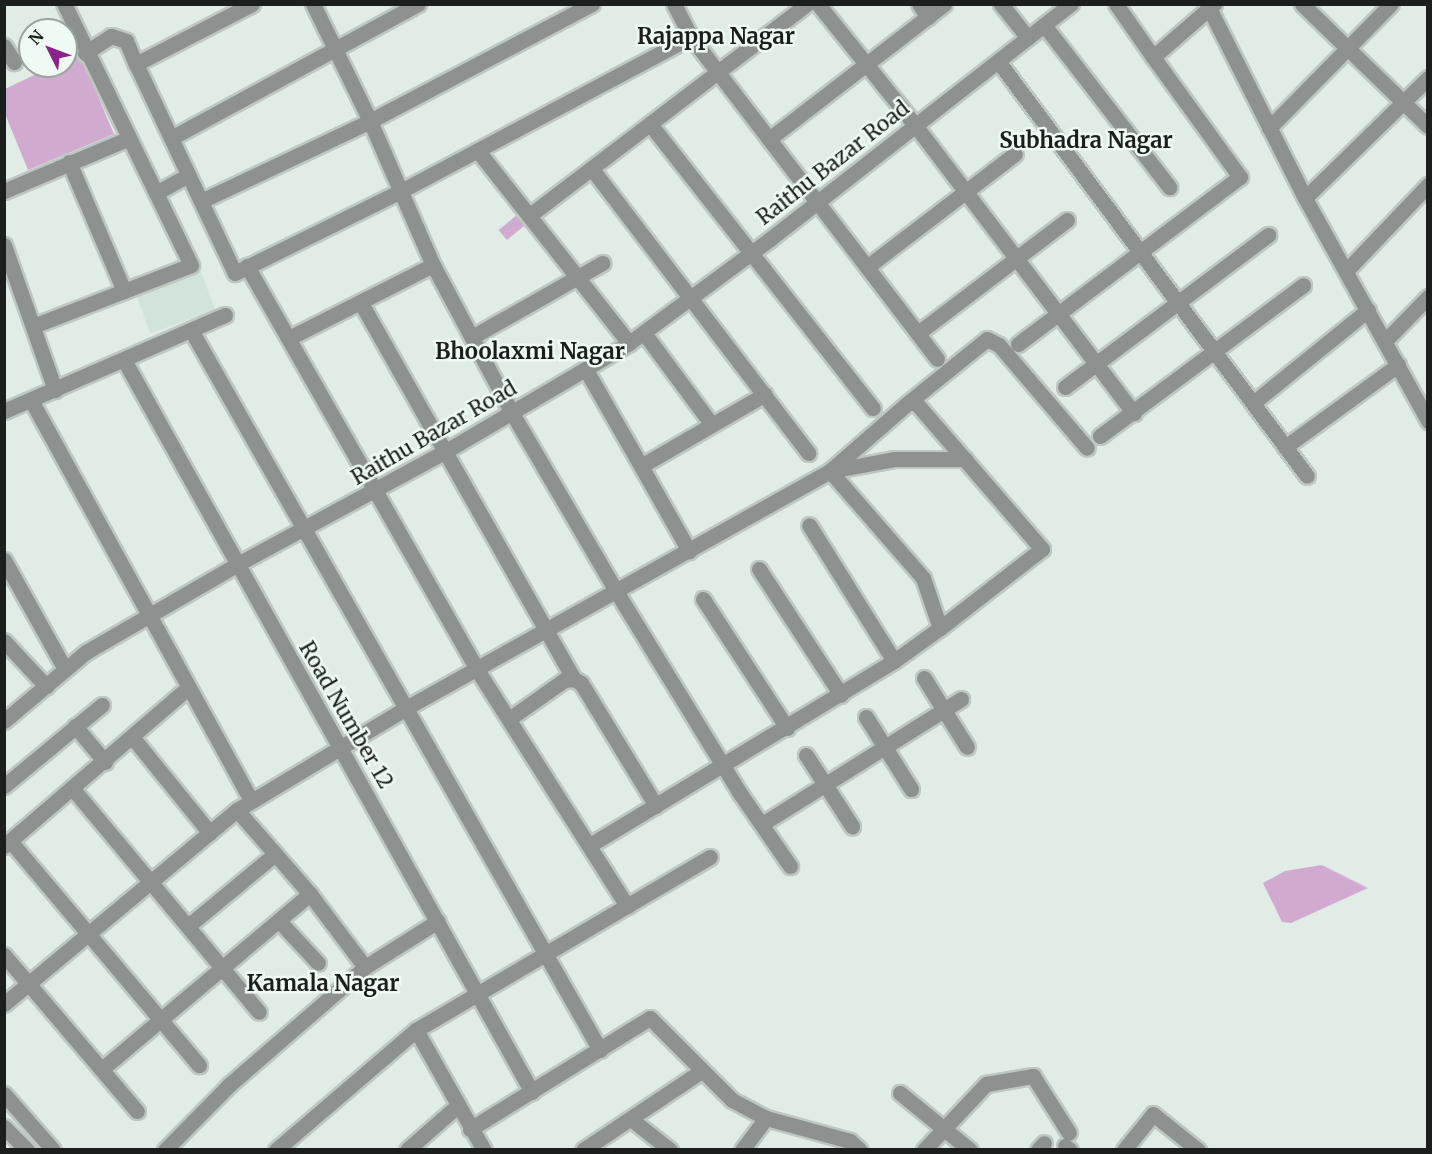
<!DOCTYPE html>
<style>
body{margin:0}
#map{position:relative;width:1432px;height:1154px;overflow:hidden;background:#e2ece7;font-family:Merriweather,serif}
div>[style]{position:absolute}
.built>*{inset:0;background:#d2e4da;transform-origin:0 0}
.green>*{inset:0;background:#d1abcf;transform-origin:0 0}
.roads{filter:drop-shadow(2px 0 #bec7c2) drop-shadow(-2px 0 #bec7c2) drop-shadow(0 2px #bec7c2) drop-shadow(0 -2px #bec7c2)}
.minor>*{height:15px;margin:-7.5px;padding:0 7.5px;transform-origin:7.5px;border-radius:7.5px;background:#8d918f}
span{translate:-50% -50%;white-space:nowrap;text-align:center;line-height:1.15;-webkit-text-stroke:5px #effaf4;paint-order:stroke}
.street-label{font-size:21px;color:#1a1e1c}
.neighbourhood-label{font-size:22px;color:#1a1e1c;font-weight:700}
.frame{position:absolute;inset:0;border:6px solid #1a1e1c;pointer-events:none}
.north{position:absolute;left:18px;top:18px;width:60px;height:60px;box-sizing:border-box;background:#effaf4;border:2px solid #9aa29e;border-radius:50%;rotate:312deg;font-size:16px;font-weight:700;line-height:24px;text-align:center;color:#1a1e1c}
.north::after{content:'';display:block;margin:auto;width:21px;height:27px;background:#89238a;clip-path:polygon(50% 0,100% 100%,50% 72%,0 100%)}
</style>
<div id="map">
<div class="built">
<i style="left:198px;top:263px;width:50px;height:69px;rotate:70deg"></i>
</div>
<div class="green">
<i style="clip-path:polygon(80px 54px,114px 134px,28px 170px,5px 114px,5px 89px,53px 66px,66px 66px,66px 60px)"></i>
<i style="left:522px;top:211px;width:13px;height:30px;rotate:51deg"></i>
<i style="clip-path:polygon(1322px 865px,1368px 888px,1291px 923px,1282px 922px,1263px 883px,1285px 871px)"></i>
</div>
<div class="roads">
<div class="minor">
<i style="left:252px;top:4px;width:131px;rotate:152.7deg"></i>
<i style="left:136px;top:64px;width:231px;rotate:64.7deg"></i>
<i style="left:235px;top:273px;width:183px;rotate:-26.3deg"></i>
<i style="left:399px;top:192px;width:331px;rotate:-28deg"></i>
<i style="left:313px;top:4px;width:130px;rotate:64deg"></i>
<i style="left:370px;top:121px;width:157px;rotate:66.4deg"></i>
<i style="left:433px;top:265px;width:168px;rotate:61.9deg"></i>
<i style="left:512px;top:413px;width:206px;rotate:59.7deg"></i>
<i style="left:616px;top:591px;width:236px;rotate:58.5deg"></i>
<i style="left:739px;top:792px;width:90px;rotate:55.4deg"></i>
<i style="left:674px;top:4px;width:37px;rotate:63deg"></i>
<i style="left:691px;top:37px;width:405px;rotate:52.6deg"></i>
<i style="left:818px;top:4px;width:155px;rotate:51.3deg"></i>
<i style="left:915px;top:125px;width:362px;rotate:52.8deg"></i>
<i style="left:919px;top:4px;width:16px;rotate:55deg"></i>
<i style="left:1001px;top:4px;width:43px;rotate:51.5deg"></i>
<i style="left:1116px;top:4px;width:65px;rotate:55.1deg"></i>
<i style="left:1153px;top:57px;width:81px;rotate:-41deg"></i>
<i style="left:1207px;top:4px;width:217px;rotate:63.2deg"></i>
<i style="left:1305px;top:198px;width:255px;rotate:61.1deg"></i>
<i style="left:1302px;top:4px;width:175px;rotate:44.1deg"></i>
<i style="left:1044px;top:25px;width:205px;rotate:52.3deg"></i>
<i style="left:4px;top:46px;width:19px;rotate:58deg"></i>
<i style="left:85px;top:53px;width:31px;rotate:-33deg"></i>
<i style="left:111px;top:36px;width:16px;rotate:18deg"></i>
<i style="left:126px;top:41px;width:25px;rotate:67deg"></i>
<i style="left:998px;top:61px;width:517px;rotate:53.33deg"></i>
<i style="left:650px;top:124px;width:361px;rotate:51.9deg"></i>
<i style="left:1269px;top:128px;width:174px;rotate:-45.5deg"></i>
<i style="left:171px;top:138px;width:281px;rotate:-28.5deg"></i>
<i style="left:769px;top:139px;width:221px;rotate:-37.6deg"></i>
<i style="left:478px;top:151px;width:244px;rotate:51.8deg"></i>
<i style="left:69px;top:162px;width:140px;rotate:66.9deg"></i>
<i style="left:592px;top:169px;width:357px;rotate:52.7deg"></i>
<i style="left:4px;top:191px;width:134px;rotate:-22.9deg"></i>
<i style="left:156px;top:193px;width:37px;rotate:-29deg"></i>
<i style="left:1305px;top:198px;width:172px;rotate:-44.3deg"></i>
<i style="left:201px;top:201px;width:187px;rotate:-25.3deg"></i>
<i style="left:370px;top:121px;width:251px;rotate:-27.8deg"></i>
<i style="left:530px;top:215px;width:348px;rotate:-37.3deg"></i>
<i style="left:4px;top:245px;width:154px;rotate:70.6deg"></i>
<i style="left:247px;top:266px;width:463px;rotate:60.3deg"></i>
<i style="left:476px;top:668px;width:282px;rotate:57.6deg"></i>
<i style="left:867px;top:267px;width:186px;rotate:-37.4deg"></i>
<i style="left:1346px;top:271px;width:119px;rotate:-46.4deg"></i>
<i style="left:361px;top:303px;width:432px;rotate:60.5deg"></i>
<i style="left:33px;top:326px;width:169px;rotate:-21.1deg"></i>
<i style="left:191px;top:265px;width:290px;rotate:-115.9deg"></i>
<i style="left:191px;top:330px;width:828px;rotate:60.4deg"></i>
<i style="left:644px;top:333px;width:114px;rotate:53.5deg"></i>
<i style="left:918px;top:333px;width:187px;rotate:-37.2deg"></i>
<i style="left:472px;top:337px;width:150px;rotate:-29.6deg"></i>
<i style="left:289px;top:338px;width:161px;rotate:-26.9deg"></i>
<i style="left:1385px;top:341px;width:62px;rotate:-45.7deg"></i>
<i style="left:1018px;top:344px;width:278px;rotate:-37deg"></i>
<i style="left:1240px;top:177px;width:148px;rotate:-125.9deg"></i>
<i style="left:124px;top:360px;width:838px;rotate:60.87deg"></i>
<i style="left:586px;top:370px;width:111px;rotate:60.2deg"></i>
<i style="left:641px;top:466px;width:143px;rotate:-30.1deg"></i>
<i style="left:1065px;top:387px;width:254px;rotate:-36.8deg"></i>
<i style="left:31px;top:400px;width:457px;rotate:61.2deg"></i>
<i style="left:909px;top:402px;width:100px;rotate:-38.9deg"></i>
<i style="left:987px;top:339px;width:13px;rotate:27deg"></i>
<i style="left:999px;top:345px;width:135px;rotate:49.5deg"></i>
<i style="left:1253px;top:403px;width:148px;rotate:-39deg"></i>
<i style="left:4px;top:411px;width:241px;rotate:-23.5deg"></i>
<i style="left:1100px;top:436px;width:253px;rotate:-36.6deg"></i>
<i style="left:1285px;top:447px;width:140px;rotate:-36deg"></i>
<i style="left:641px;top:466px;width:98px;rotate:60.5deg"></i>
<i style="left:4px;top:560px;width:125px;rotate:60.8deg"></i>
<i style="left:759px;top:569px;width:150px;rotate:56.9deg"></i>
<i style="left:703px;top:599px;width:154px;rotate:56.9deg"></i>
<i style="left:4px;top:641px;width:62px;rotate:47deg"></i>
<i style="left:894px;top:661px;width:57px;rotate:-35.7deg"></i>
<i style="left:940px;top:628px;width:129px;rotate:-37.8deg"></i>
<i style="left:1042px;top:549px;width:191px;rotate:-130.8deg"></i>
<i style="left:917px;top:404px;width:8px;rotate:-166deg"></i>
<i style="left:909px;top:402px;width:105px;rotate:138.9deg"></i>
<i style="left:830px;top:471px;width:142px;rotate:49deg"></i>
<i style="left:923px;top:578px;width:53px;rotate:71.2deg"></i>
<i style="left:924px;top:678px;width:81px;rotate:58.1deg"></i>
<i style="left:866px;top:717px;width:85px;rotate:58deg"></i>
<i style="left:509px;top:719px;width:67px;rotate:-35.3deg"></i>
<i style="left:564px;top:680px;width:10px;rotate:-6deg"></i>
<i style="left:574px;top:679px;width:8px;rotate:30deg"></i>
<i style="left:581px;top:683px;width:144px;rotate:58.6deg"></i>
<i style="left:4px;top:721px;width:107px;rotate:-40.1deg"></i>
<i style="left:86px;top:652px;width:173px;rotate:-30.1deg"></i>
<i style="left:236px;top:565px;width:239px;rotate:-28.5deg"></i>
<i style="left:446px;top:451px;width:212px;rotate:-30.5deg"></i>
<i style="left:629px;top:343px;width:175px;rotate:-36.4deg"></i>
<i style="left:770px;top:239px;width:382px;rotate:-38deg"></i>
<i style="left:75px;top:726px;width:47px;rotate:50.2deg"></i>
<i style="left:133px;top:738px;width:122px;rotate:51deg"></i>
<i style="left:806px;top:755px;width:85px;rotate:57.1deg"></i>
<i style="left:4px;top:786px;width:127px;rotate:-39.6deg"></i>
<i style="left:73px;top:789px;width:290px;rotate:50.2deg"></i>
<i style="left:237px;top:810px;width:111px;rotate:49deg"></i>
<i style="left:310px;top:894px;width:91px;rotate:53deg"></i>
<i style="left:762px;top:824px;width:235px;rotate:-32.1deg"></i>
<i style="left:11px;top:842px;width:292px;rotate:49.9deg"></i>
<i style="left:590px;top:845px;width:355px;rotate:-31.2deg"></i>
<i style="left:894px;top:661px;width:160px;rotate:-122deg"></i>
<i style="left:4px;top:846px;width:243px;rotate:-40.7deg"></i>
<i style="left:279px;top:921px;width:57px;rotate:47.1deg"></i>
<i style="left:188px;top:926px;width:113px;rotate:-39.6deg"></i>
<i style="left:4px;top:955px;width:205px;rotate:49.6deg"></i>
<i style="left:4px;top:1004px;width:303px;rotate:-39.8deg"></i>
<i style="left:237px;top:810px;width:197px;rotate:-31.1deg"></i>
<i style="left:406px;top:708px;width:486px;rotate:-29.2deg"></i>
<i style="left:830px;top:471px;width:65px;rotate:-10.6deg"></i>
<i style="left:894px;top:459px;width:71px"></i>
<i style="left:416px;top:1030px;width:138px;rotate:60.5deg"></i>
<i style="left:102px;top:1069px;width:272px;rotate:-40.1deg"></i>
<i style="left:900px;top:1093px;width:90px;rotate:39.2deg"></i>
<i style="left:4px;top:1094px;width:74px;rotate:48.8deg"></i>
<i style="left:631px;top:1119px;width:50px;rotate:38.5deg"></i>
<i style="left:4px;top:1127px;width:33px;rotate:45deg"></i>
<i style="left:470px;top:1129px;width:211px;rotate:-31.7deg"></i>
<i style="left:650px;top:1018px;width:116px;rotate:45deg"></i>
<i style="left:732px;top:1100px;width:38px;rotate:28deg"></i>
<i style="left:766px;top:1118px;width:87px;rotate:15.3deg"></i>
<i style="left:850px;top:1141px;width:13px;rotate:42deg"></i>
<i style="left:1065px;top:1146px;width:6px;rotate:39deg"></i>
<i style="left:165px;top:1150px;width:91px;rotate:-45.4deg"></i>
<i style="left:229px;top:1085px;width:180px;rotate:-40.9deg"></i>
<i style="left:365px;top:967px;width:86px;rotate:-32.2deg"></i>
<i style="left:276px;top:1150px;width:184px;rotate:-40.6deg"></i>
<i style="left:416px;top:1030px;width:341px;rotate:-30.5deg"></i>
<i style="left:407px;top:1150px;width:67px;rotate:-41.3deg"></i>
<i style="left:583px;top:1150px;width:141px;rotate:-33.7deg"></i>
<i style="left:742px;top:1150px;width:40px;rotate:-53deg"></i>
<i style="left:924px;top:1150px;width:91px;rotate:-46.8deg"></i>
<i style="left:986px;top:1084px;width:48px;rotate:-9.7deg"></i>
<i style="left:1033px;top:1076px;width:67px;rotate:57.7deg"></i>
<i style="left:1038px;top:1150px;width:9px;rotate:-49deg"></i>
<i style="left:1124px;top:1150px;width:46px;rotate:-51.1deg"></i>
<i style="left:1153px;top:1114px;width:58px;rotate:38.7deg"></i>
</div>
</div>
<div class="street-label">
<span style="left:833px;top:163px;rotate:-38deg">Raithu Bazar Road</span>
<span style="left:434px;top:433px;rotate:-30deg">Raithu Bazar Road</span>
<span style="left:346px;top:715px;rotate:60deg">Road Number 12</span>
</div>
<div class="neighbourhood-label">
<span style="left:716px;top:37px">Rajappa Nagar</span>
<span style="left:1086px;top:141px">Subhadra Nagar</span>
<span style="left:530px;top:352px">Bhoolaxmi Nagar</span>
<span style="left:323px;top:984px">Kamala Nagar</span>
</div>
<div class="frame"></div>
<div class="north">N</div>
</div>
